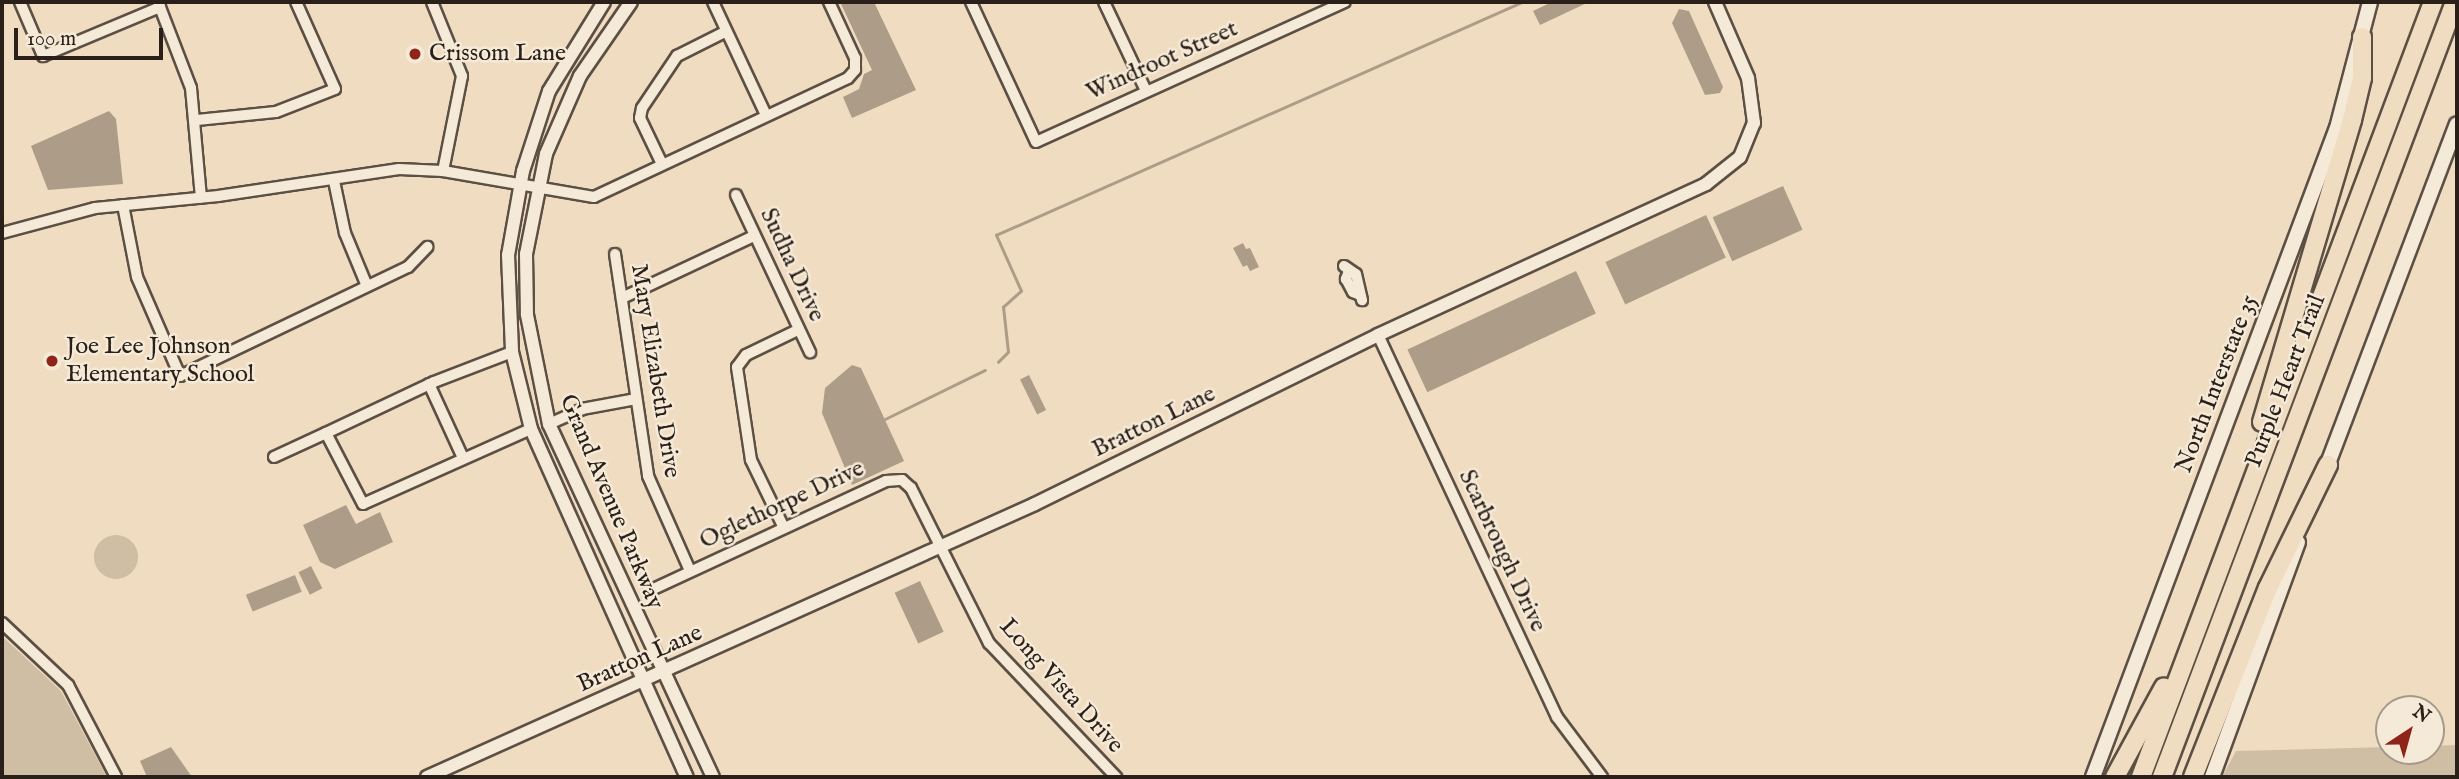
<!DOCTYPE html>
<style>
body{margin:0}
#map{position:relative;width:2459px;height:779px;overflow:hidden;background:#f0ddc1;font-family:"IM FELL English",serif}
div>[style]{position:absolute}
.green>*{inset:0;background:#cfbda4}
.round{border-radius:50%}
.water>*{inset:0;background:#ad9d88;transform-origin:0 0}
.stream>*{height:2.5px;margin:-1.25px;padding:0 1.25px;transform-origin:1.25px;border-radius:1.25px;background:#ad9d88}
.roads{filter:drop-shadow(2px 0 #5c4f43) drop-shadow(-2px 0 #5c4f43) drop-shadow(0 2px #5c4f43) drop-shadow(0 -2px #5c4f43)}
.minor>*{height:10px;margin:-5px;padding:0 5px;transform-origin:5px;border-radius:5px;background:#f5e9d7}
.tertiary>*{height:12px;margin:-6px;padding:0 6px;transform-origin:6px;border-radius:6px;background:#f5e9d7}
.secondary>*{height:14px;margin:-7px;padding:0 7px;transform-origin:7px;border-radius:7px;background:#f5e9d7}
.motorway>*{height:18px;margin:-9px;padding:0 9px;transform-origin:9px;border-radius:9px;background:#f0ddc1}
.dots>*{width:19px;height:19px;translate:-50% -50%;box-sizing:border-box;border:4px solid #f5e9d7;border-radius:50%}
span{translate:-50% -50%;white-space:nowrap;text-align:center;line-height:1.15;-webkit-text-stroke:5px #f5e9d7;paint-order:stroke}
.poi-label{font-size:24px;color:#2b2019}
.left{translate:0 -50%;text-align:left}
.street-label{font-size:24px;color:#2b2019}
.frame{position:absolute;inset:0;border:4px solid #2b2019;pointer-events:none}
.north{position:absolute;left:2375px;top:695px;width:70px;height:70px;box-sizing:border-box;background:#f5e9d7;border:2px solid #a4998b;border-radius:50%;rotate:36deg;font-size:19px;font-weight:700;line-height:28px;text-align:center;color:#2b2019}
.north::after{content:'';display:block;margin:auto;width:24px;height:32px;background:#8f2418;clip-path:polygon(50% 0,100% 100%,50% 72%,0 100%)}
.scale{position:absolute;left:14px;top:28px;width:149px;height:32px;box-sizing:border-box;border:4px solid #2b2019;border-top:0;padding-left:9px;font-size:21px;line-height:24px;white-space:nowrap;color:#2b2019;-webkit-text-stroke:5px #f5e9d7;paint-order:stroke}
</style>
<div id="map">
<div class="green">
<i class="round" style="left:94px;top:535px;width:44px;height:44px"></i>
<i style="clip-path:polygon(2px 636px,61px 691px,107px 777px,2px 777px)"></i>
<i style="clip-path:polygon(2457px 745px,2457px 777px,2222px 777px,2236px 751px,2389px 747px,2389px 751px,2431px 751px,2431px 746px)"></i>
</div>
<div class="water">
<i style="clip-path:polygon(874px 2px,916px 90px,852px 118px,843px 97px,859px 89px,864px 74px,872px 70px,841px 4px)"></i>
<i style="clip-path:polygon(1552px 2px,1589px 2px,1540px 25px,1533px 11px)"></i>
<i style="clip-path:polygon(1679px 9px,1689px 11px,1723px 87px,1720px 93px,1705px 95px,1672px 23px)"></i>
<i style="clip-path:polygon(109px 111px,116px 119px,123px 184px,48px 190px,31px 146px)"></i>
<i style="left:1783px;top:186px;width:48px;height:77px;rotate:66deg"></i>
<i style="left:1706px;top:215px;width:47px;height:111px;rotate:65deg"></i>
<i style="clip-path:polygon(1243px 243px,1246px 249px,1250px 248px,1259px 267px,1250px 271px,1247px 265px,1243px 267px,1233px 248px)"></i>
<i style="left:1576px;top:271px;width:47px;height:186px;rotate:65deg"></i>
<i style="clip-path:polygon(852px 365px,861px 368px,904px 461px,852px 485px,822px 413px,825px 388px)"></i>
<i style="left:1029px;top:375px;width:39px;height:10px;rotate:64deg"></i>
<i style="clip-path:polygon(346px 505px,356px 524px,380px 512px,393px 542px,335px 569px,320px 562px,303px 525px)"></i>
<i style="left:311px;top:566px;width:25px;height:14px;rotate:63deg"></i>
<i style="left:295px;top:575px;width:18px;height:53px;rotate:68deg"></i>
<i style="left:920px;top:581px;width:56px;height:28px;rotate:65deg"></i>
<i style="clip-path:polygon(171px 747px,192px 777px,147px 777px,140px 761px)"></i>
</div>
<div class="stream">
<i style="left:998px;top:362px;width:14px;rotate:-45deg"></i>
<i style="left:1008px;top:352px;width:45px;rotate:-96.3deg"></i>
<i style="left:1003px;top:307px;width:24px;rotate:-42deg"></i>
<i style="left:1021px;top:291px;width:61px;rotate:-114.1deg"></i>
<i style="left:996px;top:235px;width:575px;rotate:-23.89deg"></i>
<i style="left:885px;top:419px;width:111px;rotate:-26.1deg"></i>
</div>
<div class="roads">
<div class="minor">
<i style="left:20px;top:2px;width:59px;rotate:66.9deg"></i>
<i style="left:43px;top:56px;width:127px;rotate:-22.7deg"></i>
<i style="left:158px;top:2px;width:92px;rotate:69deg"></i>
<i style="left:191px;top:88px;width:110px;rotate:84.8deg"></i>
<i style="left:432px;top:2px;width:80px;rotate:67.9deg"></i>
<i style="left:462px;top:76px;width:97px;rotate:101.3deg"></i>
<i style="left:713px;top:2px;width:125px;rotate:64.9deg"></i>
<i style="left:971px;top:2px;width:154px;rotate:65.1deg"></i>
<i style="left:1036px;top:142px;width:339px;rotate:-24.4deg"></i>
<i style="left:1104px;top:2px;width:98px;rotate:64.7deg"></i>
<i style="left:197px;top:120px;width:79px;rotate:-5.8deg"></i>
<i style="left:276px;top:112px;width:63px;rotate:-21.3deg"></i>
<i style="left:335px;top:89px;width:95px;rotate:-114.1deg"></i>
<i style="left:662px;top:164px;width:51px;rotate:-115.6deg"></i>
<i style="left:640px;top:118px;width:10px;rotate:-79deg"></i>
<i style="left:642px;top:108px;width:63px;rotate:-56.1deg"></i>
<i style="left:677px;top:56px;width:54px;rotate:-26.6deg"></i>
<i style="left:334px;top:181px;width:53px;rotate:78.1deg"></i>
<i style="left:345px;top:233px;width:57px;rotate:67.5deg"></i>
<i style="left:736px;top:195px;width:174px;rotate:64.8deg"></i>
<i style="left:123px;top:205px;width:73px;rotate:79deg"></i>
<i style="left:137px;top:277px;width:108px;rotate:66.5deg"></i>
<i style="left:180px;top:376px;width:253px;rotate:-25.6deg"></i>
<i style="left:408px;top:267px;width:28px;rotate:-46deg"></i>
<i style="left:2px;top:233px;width:96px;rotate:-15deg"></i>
<i style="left:95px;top:208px;width:124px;rotate:-5.6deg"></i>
<i style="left:218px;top:196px;width:183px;rotate:-8.5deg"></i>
<i style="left:399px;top:169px;width:44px;rotate:2.6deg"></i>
<i style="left:443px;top:171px;width:153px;rotate:9.8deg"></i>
<i style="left:594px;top:197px;width:280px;rotate:-25.1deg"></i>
<i style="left:848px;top:78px;width:11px;rotate:-49deg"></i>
<i style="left:855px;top:70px;width:12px;rotate:-90deg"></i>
<i style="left:855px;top:58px;width:62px;rotate:-114.9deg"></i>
<i style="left:615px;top:254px;width:224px;rotate:81.5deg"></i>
<i style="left:648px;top:476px;width:104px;rotate:66.1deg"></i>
<i style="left:1344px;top:266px;width:14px;rotate:34deg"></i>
<i style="left:1356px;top:274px;width:27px;rotate:77deg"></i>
<i style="left:1349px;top:271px;width:9px;rotate:111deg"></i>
<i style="left:1346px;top:279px;width:15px;rotate:62deg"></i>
<i style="left:1353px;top:292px;width:8px;rotate:23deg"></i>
<i style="left:622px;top:298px;width:146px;rotate:-25.2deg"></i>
<i style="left:1378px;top:335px;width:422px;rotate:64.9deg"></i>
<i style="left:1557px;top:717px;width:75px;rotate:53.1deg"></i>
<i style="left:512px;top:352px;width:84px;rotate:159deg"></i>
<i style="left:434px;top:382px;width:119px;rotate:154.7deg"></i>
<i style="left:326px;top:433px;width:80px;rotate:62.5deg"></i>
<i style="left:363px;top:504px;width:184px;rotate:-24.1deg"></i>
<i style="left:429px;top:384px;width:81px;rotate:65.3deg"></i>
<i style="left:549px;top:424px;width:36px;rotate:-24deg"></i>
<i style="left:582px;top:409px;width:55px;rotate:-10.5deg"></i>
<i style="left:274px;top:457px;width:57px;rotate:-24.8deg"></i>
<i style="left:784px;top:528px;width:76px;rotate:-115.9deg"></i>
<i style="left:751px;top:460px;width:94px;rotate:-98.6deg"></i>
<i style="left:737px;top:367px;width:15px;rotate:-53deg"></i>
<i style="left:746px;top:355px;width:58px;rotate:-25.7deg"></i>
<i style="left:649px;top:591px;width:261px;rotate:-24.9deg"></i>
<i style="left:886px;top:481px;width:16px;rotate:-4deg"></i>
<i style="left:902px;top:480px;width:12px;rotate:42deg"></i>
<i style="left:911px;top:488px;width:174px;rotate:63.3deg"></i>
<i style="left:989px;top:643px;width:185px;rotate:46.5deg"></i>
<i style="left:2px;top:623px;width:91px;rotate:43.2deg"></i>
<i style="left:68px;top:685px;width:104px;rotate:62.4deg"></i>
</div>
<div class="tertiary">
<i style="left:604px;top:2px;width:105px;rotate:121.7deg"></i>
<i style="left:549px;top:91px;width:84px;rotate:108deg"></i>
<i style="left:523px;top:171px;width:85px;rotate:100.1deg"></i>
<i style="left:508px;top:255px;width:97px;rotate:87.6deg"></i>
<i style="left:512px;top:352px;width:79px;rotate:76.1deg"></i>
<i style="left:531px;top:429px;width:381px;rotate:65.9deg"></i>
<i style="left:631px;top:2px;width:90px;rotate:124.6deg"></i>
<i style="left:580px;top:76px;width:85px;rotate:113.6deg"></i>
<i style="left:546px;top:154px;width:102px;rotate:101.3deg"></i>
<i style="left:526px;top:254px;width:61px;rotate:89.1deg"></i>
<i style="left:527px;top:315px;width:111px;rotate:78.6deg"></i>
<i style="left:549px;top:424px;width:389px;rotate:65.1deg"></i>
<i style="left:427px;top:777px;width:666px;rotate:-24.18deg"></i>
<i style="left:1035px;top:504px;width:382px;rotate:-26.2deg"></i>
<i style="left:1378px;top:335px;width:361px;rotate:-24.7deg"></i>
<i style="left:1706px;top:184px;width:43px;rotate:-38.5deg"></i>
<i style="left:1740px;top:157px;width:37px;rotate:-68deg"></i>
<i style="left:1754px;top:123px;width:45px;rotate:-97.6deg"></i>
<i style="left:1748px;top:78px;width:83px;rotate:-113.5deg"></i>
</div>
<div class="secondary">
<i style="left:2324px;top:474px;width:374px;rotate:-69.2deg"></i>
<i style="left:2093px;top:777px;width:693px;rotate:-69.4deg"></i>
<i style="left:2337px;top:128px;width:130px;rotate:-75.3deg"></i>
<i style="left:2212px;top:777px;width:250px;rotate:-69.9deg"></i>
</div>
<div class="motorway">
<i style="left:2262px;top:422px;width:315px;rotate:-73.4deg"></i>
<i style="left:2352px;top:120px;width:43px;rotate:-76.6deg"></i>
<i style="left:2362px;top:78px;width:41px;rotate:-90deg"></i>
<i style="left:2115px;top:777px;width:102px;rotate:-61.4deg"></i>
<i style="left:2141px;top:777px;width:828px;rotate:-69.35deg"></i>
<i style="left:2162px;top:777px;width:829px;rotate:-69.29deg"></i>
<i style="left:2193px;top:777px;width:203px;rotate:-68.4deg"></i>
<i style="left:2268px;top:588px;width:137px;rotate:-64deg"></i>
</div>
</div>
<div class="dots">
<i style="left:415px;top:54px;background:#8f2418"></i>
<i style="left:52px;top:361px;background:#8f2418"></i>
</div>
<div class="poi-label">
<span class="left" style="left:429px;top:54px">Crissom Lane</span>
<span class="left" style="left:66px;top:361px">Joe Lee Johnson<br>Elementary School</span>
</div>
<div class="street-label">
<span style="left:1162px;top:61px;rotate:-24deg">Windroot Street</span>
<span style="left:792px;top:265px;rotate:65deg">Sudha Drive</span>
<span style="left:655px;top:371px;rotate:81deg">Mary Elizabeth Drive</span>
<span style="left:2286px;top:381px;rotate:-69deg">Purple Heart Trail</span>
<span style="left:2217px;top:384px;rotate:-69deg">North Interstate 35</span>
<span style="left:1154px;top:422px;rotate:-26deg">Bratton Lane</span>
<span style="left:611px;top:502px;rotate:67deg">Grand Avenue Parkway</span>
<span style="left:782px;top:505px;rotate:-25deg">Oglethorpe Drive</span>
<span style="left:1502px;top:551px;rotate:65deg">Scarbrough Drive</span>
<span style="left:640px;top:659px;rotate:-24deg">Bratton Lane</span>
<span style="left:1061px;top:686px;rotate:48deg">Long Vista Drive</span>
</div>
<div class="frame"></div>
<div class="north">N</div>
<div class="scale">100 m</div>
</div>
